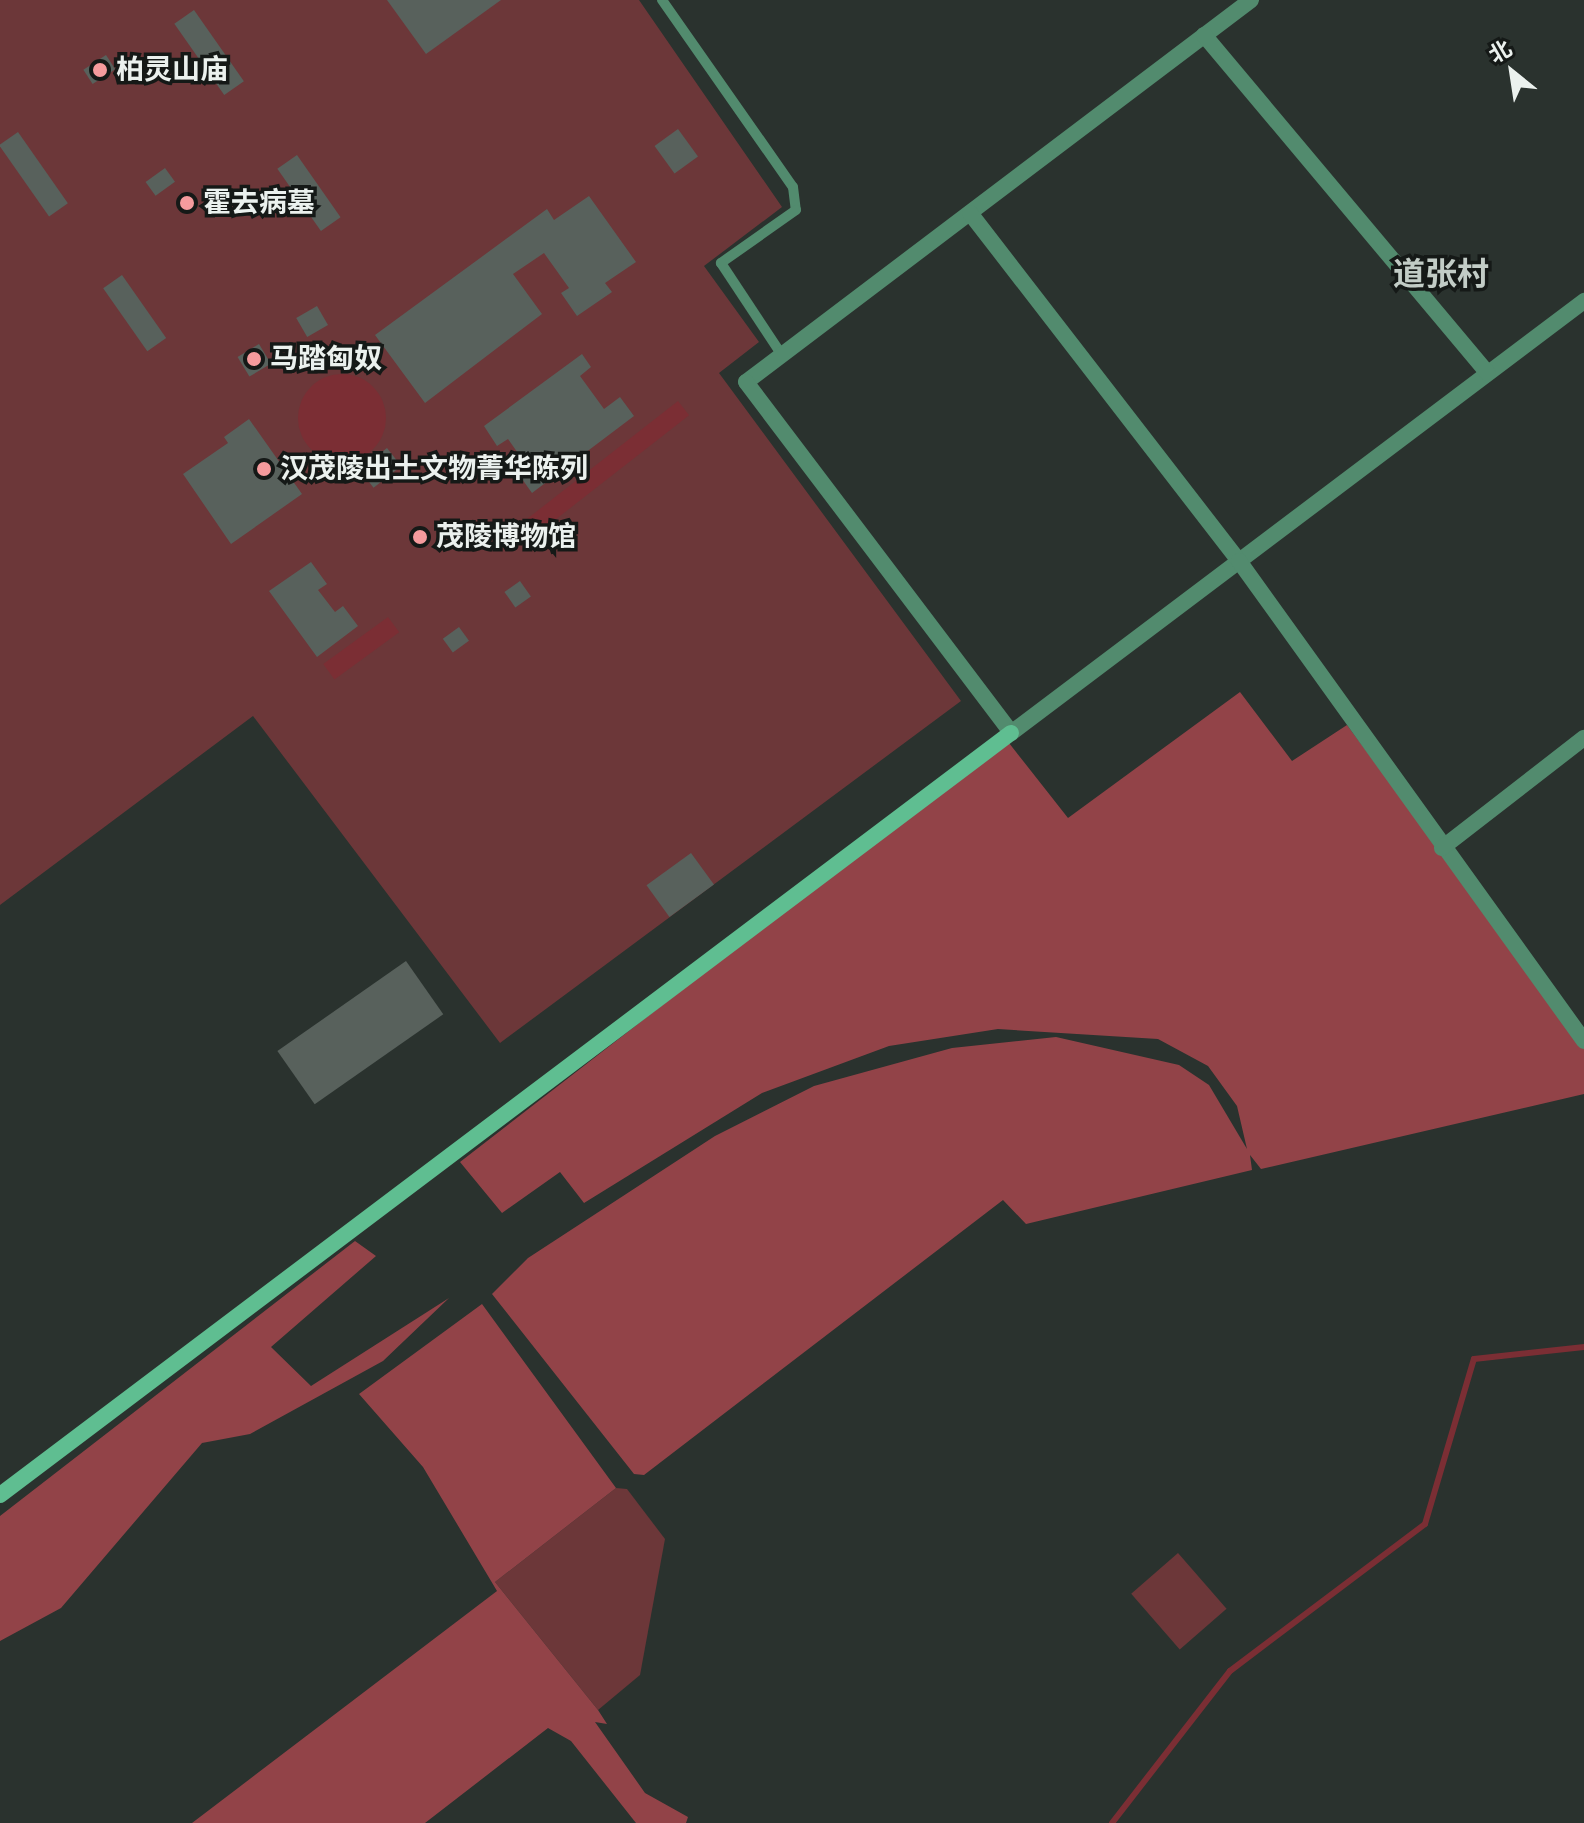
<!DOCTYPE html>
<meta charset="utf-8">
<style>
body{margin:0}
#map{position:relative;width:1584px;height:1823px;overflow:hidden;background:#2a322e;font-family:Raleway,"Noto Sans SC",sans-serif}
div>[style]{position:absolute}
.green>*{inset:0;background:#6c3739;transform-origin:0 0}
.forest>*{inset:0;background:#924348}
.water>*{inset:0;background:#7b2e34;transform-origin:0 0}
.round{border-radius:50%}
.stream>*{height:6px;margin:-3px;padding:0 3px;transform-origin:3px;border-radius:3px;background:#7b2e34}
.building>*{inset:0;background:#58615c;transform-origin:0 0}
.lane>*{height:10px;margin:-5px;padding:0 5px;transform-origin:5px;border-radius:5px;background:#528b6e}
.street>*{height:16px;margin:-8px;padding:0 8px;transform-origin:8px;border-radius:8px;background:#528b6e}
.secondary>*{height:16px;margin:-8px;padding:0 8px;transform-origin:8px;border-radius:8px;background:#5fbe91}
.dots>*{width:22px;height:22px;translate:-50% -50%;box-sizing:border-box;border:4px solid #151917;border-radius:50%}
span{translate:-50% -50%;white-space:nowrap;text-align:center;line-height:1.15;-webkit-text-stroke:7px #151917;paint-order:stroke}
.poi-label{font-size:28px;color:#ebf1ee;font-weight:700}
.left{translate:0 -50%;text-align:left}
.quarter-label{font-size:32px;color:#c2ccc6;font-weight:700}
.north{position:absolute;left:1472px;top:32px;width:80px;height:80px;-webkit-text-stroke:6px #151917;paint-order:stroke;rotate:330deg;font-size:22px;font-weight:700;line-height:32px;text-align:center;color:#ebf1ee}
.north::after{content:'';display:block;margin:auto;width:28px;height:36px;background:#ebf1ee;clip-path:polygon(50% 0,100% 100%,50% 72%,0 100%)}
</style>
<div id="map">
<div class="green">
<i style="clip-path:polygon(0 0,639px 0,782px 207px,704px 266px,759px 342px,719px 373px,961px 701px,500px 1043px,253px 716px,0 905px)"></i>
<i style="clip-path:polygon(616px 1488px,627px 1489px,665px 1539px,640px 1675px,598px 1710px,495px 1582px)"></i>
<i style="left:1178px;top:1553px;width:74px;height:62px;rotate:49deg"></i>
</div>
<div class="forest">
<i style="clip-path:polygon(1240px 692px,1292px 761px,1347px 725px,1584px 1044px,1584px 1094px,1261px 1169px,1250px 1155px,1252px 1170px,1026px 1224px,1003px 1200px,644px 1475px,634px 1474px,492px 1294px,528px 1258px,715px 1136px,814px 1086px,952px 1048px,1056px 1037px,1179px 1065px,1209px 1085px,1247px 1149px,1237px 1106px,1208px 1066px,1158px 1039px,998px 1029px,889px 1046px,762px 1093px,584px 1203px,560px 1172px,502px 1213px,460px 1162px,959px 775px,1009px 743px,1068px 818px)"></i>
<i style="clip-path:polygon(355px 1241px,376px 1256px,271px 1347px,311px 1386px,449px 1298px,383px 1361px,250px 1434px,202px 1443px,61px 1608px,0 1641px,0 1516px)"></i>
<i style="clip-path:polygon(482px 1304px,616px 1488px,495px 1582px,598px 1710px,607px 1724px,595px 1722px,645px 1793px,688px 1817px,686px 1823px,636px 1823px,571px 1741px,548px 1728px,425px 1823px,192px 1823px,497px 1591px,423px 1467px,359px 1394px)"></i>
</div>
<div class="water">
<i class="round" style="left:298px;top:374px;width:88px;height:88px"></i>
<i style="left:678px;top:401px;width:18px;height:201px;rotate:52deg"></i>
<i style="left:388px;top:617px;width:19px;height:80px;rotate:54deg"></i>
</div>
<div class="stream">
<i style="left:1112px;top:1823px;width:192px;rotate:-52.2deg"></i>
<i style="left:1230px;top:1671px;width:244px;rotate:-37deg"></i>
<i style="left:1425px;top:1524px;width:172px;rotate:-73.5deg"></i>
<i style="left:1474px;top:1359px;width:111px;rotate:-6.2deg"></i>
</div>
<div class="building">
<i style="clip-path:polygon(387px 0,501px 0,426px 54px)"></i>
<i style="left:194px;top:10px;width:87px;height:24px;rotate:55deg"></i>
<i style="left:106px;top:55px;width:17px;height:27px;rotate:57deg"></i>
<i style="left:678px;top:129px;width:34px;height:29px;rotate:54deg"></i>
<i style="left:18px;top:132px;width:87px;height:23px;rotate:55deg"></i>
<i style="left:297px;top:155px;width:76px;height:24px;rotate:55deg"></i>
<i style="left:165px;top:168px;width:17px;height:24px;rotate:54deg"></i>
<i style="clip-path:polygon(589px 196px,636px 262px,605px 283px,612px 292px,577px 316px,561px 293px,569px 288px,544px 253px,513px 274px,542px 314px,425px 403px,375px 335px,547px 209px,554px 220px)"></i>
<i style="left:122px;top:275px;width:77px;height:23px;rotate:55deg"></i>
<i style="left:317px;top:306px;width:22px;height:24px;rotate:60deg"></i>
<i style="left:259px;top:344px;width:23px;height:25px;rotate:59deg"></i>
<i style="clip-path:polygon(582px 354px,591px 367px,580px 376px,604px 409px,620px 397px,634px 416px,532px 493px,517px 472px,527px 466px,508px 439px,497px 446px,484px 426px)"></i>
<i style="clip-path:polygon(249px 419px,302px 494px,231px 544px,183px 474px,228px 443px,224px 437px)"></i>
<i style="left:387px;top:448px;width:23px;height:35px;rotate:52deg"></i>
<i style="clip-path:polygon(311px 562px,327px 584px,318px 590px,335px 612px,343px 606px,358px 626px,317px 657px,269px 591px)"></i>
<i style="left:520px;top:581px;width:19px;height:19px;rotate:55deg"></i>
<i style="left:459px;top:627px;width:17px;height:20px;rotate:54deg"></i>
<i style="left:691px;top:853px;width:39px;height:55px;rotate:54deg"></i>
<i style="left:406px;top:961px;width:65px;height:157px;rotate:55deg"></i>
</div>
<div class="lane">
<i style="left:662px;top:0;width:228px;rotate:55deg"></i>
<i style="left:793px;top:187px;width:23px;rotate:83deg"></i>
<i style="left:796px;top:210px;width:92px;rotate:144.8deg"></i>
<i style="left:721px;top:263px;width:110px;rotate:56.5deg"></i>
</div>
<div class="street">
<i style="left:1251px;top:0;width:633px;rotate:142.89deg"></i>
<i style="left:746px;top:382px;width:440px;rotate:52.9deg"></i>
<i style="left:1011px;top:733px;width:718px;rotate:-37.01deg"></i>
<i style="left:1204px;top:35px;width:441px;rotate:50deg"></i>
<i style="left:970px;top:213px;width:440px;rotate:52.3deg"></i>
<i style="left:1239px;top:561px;width:591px;rotate:54.29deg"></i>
<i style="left:1442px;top:848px;width:180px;rotate:-37.8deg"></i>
</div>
<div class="secondary">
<i style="left:0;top:1495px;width:1266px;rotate:-37.01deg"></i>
</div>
<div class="dots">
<i style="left:100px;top:70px;background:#f59b9d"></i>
<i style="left:187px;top:203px;background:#f59b9d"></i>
<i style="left:254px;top:359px;background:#f59b9d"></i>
<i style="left:264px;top:469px;background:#f59b9d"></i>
<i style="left:420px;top:537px;background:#f59b9d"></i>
</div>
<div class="poi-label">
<span class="left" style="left:116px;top:70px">柏灵山庙</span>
<span class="left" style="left:203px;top:203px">霍去病墓</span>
<span class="left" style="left:270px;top:359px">马踏匈奴</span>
<span class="left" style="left:280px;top:469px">汉茂陵出土文物菁华陈列</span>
<span class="left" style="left:436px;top:537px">茂陵博物馆</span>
</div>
<div class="quarter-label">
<span style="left:1441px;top:274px">道张村</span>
</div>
<div class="north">北</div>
</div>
